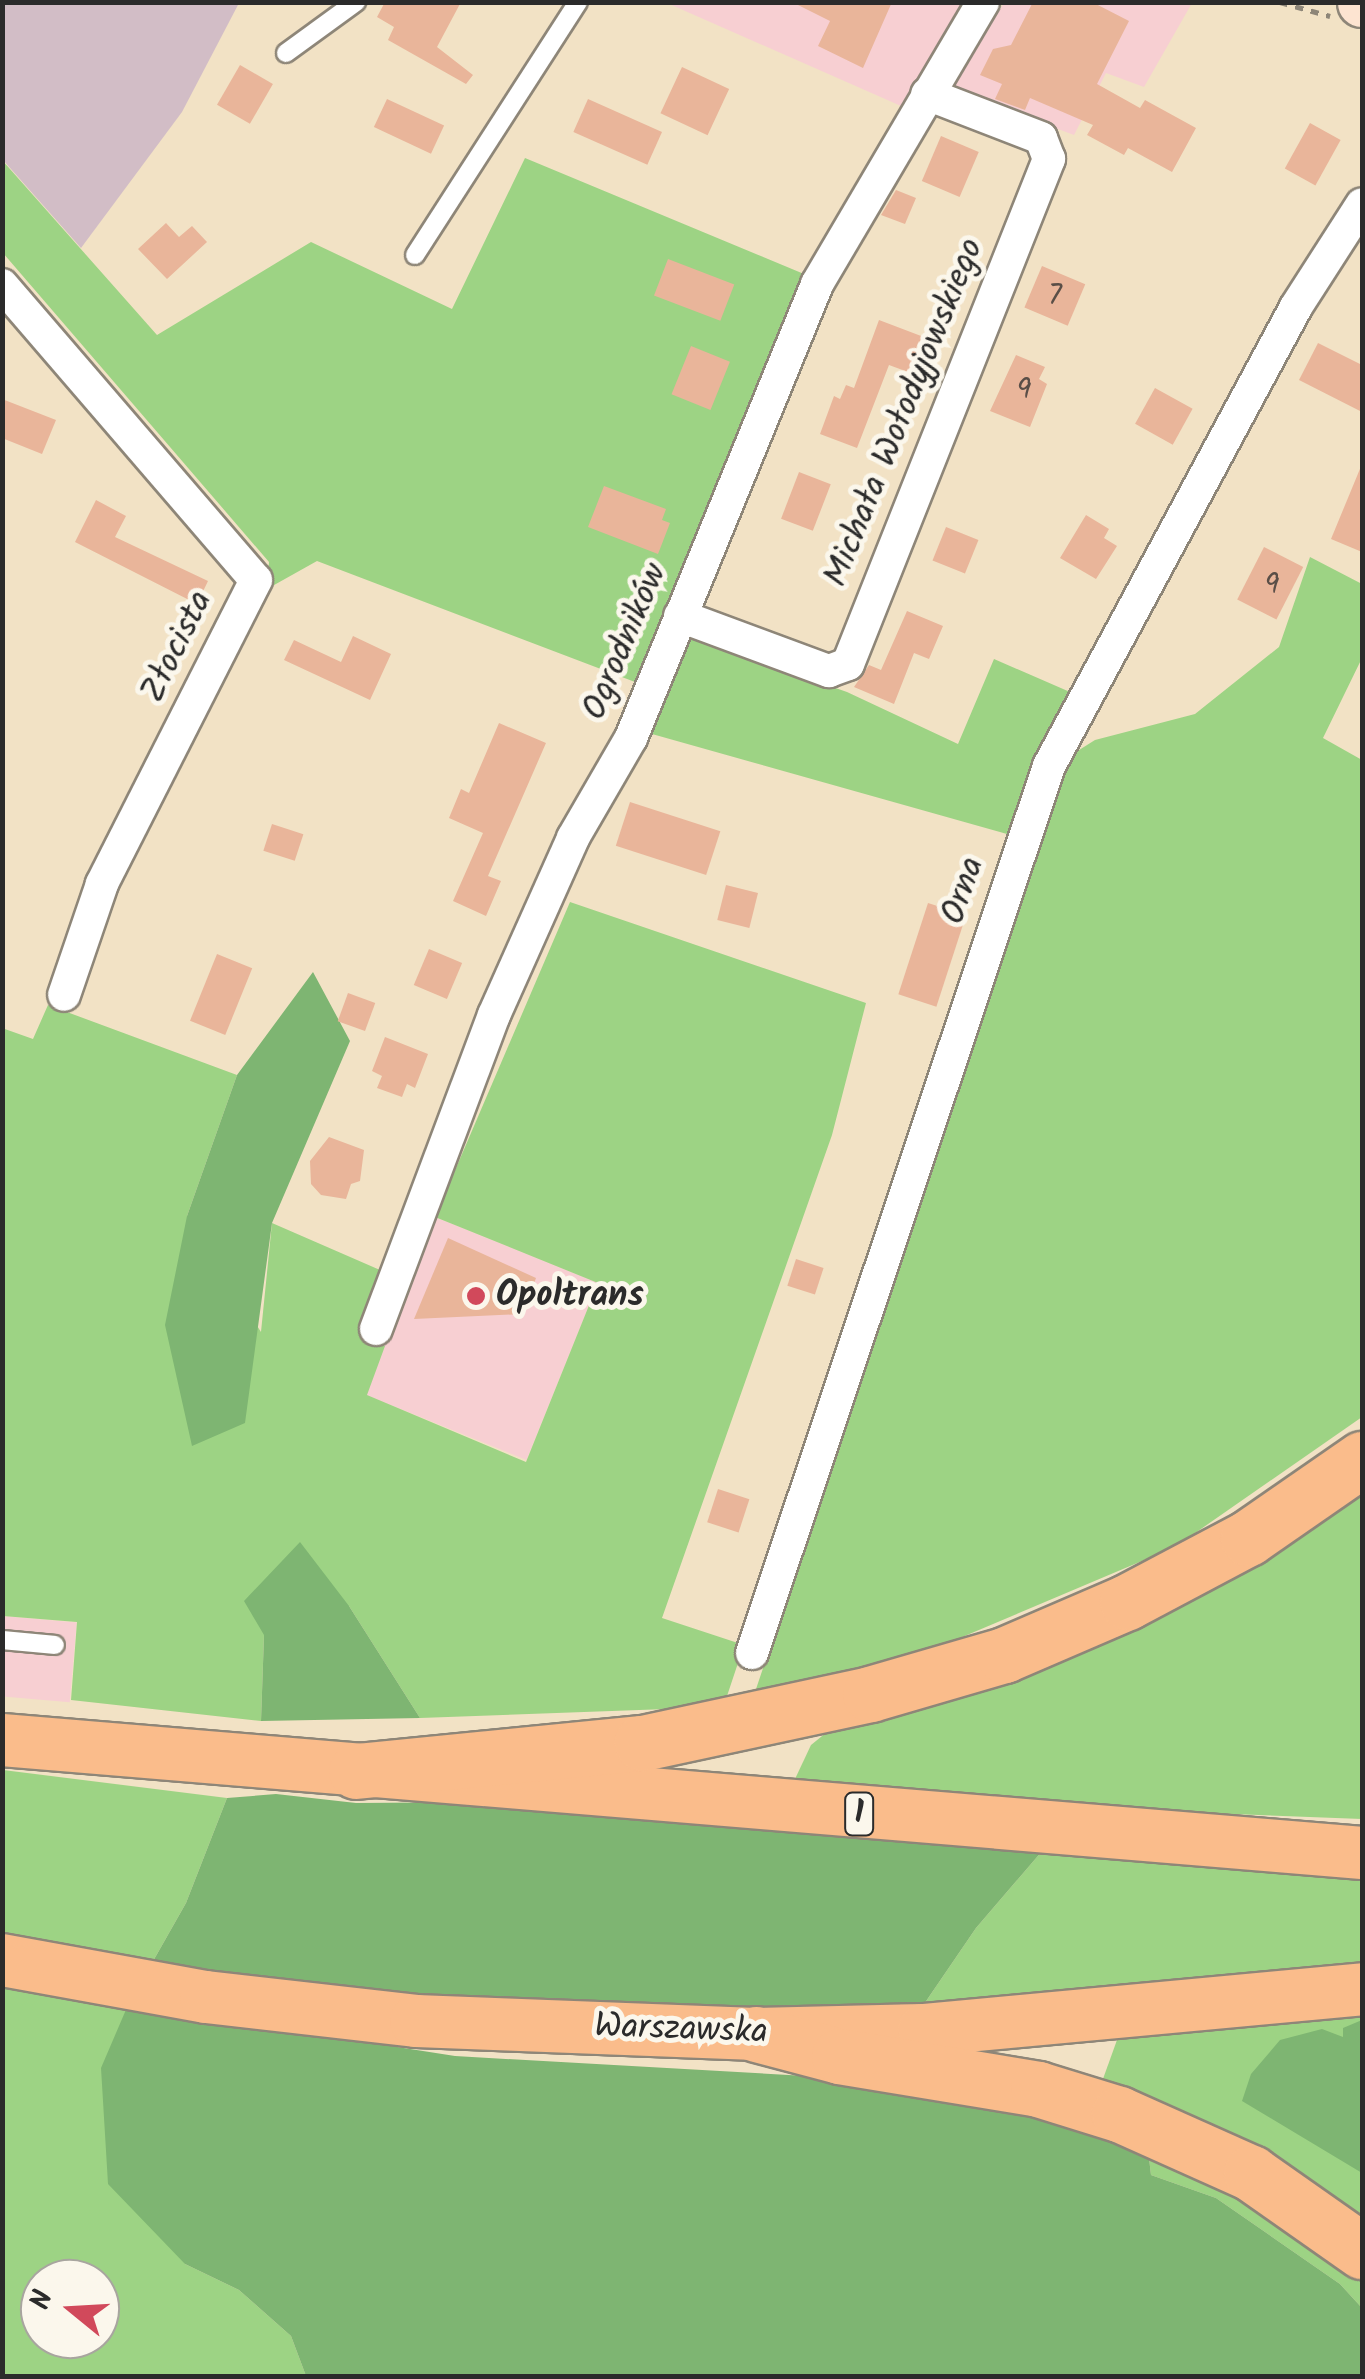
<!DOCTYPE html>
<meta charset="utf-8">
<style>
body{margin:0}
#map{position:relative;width:1365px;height:2379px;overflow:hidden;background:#f2e2c5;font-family:Kalam,sans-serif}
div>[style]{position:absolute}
.built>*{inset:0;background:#f7cfd2;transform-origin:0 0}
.industrial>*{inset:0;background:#d2bdc6}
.green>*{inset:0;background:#9dd384}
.forest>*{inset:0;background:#7eb572}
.building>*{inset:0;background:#e9b59a;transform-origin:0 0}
.path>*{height:5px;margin-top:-2.5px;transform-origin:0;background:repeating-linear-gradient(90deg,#8e8678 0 8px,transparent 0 16px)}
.roads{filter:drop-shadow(2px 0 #8e8678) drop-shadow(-2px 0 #8e8678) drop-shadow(0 2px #8e8678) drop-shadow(0 -2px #8e8678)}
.lane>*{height:18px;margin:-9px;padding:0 9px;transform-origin:9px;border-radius:9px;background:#fff}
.street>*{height:32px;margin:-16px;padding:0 16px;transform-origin:16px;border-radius:16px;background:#fff}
.secondary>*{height:48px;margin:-24px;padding:0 24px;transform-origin:24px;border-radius:24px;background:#fde4d1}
.primary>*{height:52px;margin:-26px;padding:0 26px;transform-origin:26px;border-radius:26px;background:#fabc8b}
.highway>*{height:55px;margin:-27.5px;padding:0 27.5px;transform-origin:27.5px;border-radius:27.5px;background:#fabc8b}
.dots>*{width:28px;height:28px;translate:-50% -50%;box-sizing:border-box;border:5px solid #fbf7ec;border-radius:50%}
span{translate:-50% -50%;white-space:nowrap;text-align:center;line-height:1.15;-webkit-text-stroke:10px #fbf7ec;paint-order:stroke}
.number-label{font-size:30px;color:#5a4e47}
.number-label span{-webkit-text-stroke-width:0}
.shield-label span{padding:2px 8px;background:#fbf7ec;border:2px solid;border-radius:8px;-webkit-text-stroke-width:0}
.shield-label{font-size:32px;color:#2b2b2b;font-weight:700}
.street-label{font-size:35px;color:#2b2b2b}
.poi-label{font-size:35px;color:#2b2b2b;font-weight:700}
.left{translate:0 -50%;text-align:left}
.frame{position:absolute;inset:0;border:5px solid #2b2b2b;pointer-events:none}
.north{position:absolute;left:20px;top:2259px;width:100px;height:100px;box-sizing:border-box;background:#fbf7ec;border:2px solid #a8a59f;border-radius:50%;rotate:288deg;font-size:28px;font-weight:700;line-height:40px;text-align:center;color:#2b2b2b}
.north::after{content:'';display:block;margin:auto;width:35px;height:45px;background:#d1495b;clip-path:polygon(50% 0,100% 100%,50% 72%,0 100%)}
</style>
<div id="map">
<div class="built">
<i style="clip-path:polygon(667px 3px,963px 3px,901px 106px)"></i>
<i style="clip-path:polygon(1004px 3px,1192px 3px,1144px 87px,1106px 73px,1074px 135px,951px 89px)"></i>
<i style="left:435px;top:1217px;width:176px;height:191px;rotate:22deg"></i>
<i style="left:2px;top:1616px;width:75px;height:80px;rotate:5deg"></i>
</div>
<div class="industrial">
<i style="clip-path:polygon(2px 3px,239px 3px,182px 112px,81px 248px,3px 160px)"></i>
</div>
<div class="green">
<i style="clip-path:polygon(525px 158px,804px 274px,635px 682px,317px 561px,267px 589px,269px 562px,3px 253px,2px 160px,157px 335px,311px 242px,452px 309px)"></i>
<i style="clip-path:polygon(1310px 557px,1362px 584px,1362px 658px,1323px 738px,1362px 760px,1362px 1417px,1175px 1547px,922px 1654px,754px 1695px,1068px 757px,1095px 740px,1195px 714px,1279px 647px)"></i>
<i style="clip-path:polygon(689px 637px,847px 692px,958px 744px,994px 659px,1070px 692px,1007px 834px,652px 734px)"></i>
<i style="clip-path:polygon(570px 902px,866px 1003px,832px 1135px,662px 1618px,744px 1645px,727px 1696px,667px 1709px,420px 1718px,349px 1606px,264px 1635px,261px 1721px,71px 1700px,77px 1622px,3px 1616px,2px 1028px,33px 1039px,48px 1005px,237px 1075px,187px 1216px,261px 1332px,272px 1223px,380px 1270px,359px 1336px,385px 1346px,367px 1395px,526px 1462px,598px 1283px,435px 1217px)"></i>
<i style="clip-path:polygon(1362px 1485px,1362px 1819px,1098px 1809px,795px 1779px,811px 1745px,832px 1728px)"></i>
<i style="clip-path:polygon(3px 1770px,227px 1798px,186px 1903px,148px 1970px,3px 1936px)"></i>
<i style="clip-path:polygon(1043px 1850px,1362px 1875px,1362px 1970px,920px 2010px,976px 1928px)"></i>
<i style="clip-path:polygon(evenodd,2px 1986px,128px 2005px,185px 2264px,239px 2290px,291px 2336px,306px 2376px,3px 2376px,2px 1986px,40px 2279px,100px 2279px,100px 2339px,40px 2339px,40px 2279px)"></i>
<i style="clip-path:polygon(1362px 2014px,1362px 2230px,1099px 2090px,1117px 2040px)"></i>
<i style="clip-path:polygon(1147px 2141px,1362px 2270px,1362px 2308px,1340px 2284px,1216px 2198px,1151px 2175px)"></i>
</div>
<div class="forest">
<i style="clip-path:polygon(313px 972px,350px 1041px,272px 1223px,245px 1423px,192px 1446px,165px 1325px,187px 1216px,237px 1075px)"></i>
<i style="clip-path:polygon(300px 1542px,349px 1606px,420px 1718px,261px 1721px,264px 1635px,244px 1601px)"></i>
<i style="clip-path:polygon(276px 1794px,356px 1803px,494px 1802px,1043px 1850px,976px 1928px,920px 2010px,490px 2008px,148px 1970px,186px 1903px,227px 1798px)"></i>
<i style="clip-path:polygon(128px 2005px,455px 2056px,912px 2082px,1147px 2141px,1151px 2175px,1216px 2198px,1340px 2284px,1362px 2308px,1362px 2376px,306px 2376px,291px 2336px,239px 2290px,185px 2264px,108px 2184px,101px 2068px)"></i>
<i style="clip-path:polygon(1362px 2020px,1362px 2173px,1242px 2101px,1251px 2074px,1280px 2040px,1322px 2029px,1343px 2037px,1343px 2028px)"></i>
</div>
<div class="building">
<i style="clip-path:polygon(385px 2px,461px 2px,437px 47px,473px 75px,466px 84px,388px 40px,394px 27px,377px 17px)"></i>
<i style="clip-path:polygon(792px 2px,892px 2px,863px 68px,818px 46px,830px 21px)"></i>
<i style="clip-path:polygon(1033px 2px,1092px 2px,1129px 21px,1097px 84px,1140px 108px,1145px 100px,1196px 128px,1172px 172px,1128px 148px,1124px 155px,1087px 135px,1093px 125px,1030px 98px,1025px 110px,995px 99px,1002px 84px,980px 75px,993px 49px,1011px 45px)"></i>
<i style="left:240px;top:65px;width:38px;height:46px;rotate:30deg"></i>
<i style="left:682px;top:67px;width:52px;height:51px;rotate:25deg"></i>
<i style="left:387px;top:99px;width:63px;height:31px;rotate:25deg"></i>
<i style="left:588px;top:99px;width:81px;height:36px;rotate:24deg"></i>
<i style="left:1310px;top:123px;width:35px;height:52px;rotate:29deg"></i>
<i style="left:941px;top:136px;width:41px;height:49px;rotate:23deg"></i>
<i style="clip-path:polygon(896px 190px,916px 198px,905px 224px,881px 215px)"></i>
<i style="clip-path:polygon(166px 223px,179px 237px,192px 226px,207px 242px,167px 279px,138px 249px)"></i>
<i style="left:668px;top:259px;width:71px;height:39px;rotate:21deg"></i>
<i style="left:1042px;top:266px;width:47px;height:45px;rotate:23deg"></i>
<i style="clip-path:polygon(879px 320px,929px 339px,916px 375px,889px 365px,857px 448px,820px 434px,834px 396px,840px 399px,846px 385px,854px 388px)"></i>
<i style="clip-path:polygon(1318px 343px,1362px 365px,1362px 412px,1299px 380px)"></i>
<i style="left:691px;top:346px;width:42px;height:52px;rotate:22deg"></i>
<i style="clip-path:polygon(1016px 355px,1045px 367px,1039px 379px,1047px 384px,1030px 427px,990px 411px)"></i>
<i style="left:1155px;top:388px;width:43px;height:41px;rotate:29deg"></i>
<i style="clip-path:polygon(2px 399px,56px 420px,42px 454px,2px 438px)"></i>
<i style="clip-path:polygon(1362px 464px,1362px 552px,1331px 539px)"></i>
<i style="left:799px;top:472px;width:34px;height:50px;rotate:21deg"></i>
<i style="clip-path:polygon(604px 486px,666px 509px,662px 520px,670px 523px,658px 554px,588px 527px)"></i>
<i style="clip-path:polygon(96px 500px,126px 516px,115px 537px,208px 581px,197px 604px,75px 542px)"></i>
<i style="clip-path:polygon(1086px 515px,1109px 529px,1104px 538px,1117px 546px,1096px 579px,1060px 558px)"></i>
<i style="left:946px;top:527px;width:35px;height:36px;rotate:22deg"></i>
<i style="left:1264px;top:547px;width:44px;height:59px;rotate:27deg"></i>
<i style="clip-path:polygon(907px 611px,943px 626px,929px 659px,914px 653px,894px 704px,854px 687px,869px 665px,881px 670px)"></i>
<i style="clip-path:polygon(353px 636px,391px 654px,370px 700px,284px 660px,294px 640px,341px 662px)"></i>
<i style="clip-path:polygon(499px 723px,546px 743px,488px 876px,501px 881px,486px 916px,453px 901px,483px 833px,449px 818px,461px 789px,469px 793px)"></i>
<i style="left:630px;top:802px;width:95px;height:46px;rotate:18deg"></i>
<i style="left:272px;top:824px;width:33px;height:28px;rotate:18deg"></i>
<i style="left:726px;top:885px;width:33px;height:36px;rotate:14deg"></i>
<i style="left:928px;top:903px;width:40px;height:96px;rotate:18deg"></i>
<i style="left:429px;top:949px;width:36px;height:39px;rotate:23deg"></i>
<i style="left:217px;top:954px;width:38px;height:72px;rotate:22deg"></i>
<i style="left:348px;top:993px;width:29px;height:30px;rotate:20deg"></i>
<i style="clip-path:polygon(385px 1037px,428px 1054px,415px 1088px,407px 1084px,402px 1097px,377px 1088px,382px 1076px,372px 1071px)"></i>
<i style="clip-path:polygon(329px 1137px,364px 1150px,360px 1181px,351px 1184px,346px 1199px,321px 1195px,311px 1184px,310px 1161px)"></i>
<i style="clip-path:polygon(448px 1238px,536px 1278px,522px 1314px,414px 1319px)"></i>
<i style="left:796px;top:1259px;width:29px;height:28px;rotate:18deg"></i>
<i style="left:718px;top:1489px;width:33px;height:35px;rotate:18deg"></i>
</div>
<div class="path">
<i style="left:1280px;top:2px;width:52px;rotate:15.6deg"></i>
</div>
<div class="roads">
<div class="lane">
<i style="left:286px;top:53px;width:87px;rotate:-36.1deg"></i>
<i style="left:415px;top:255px;width:301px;rotate:-57.2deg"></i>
<i style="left:2px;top:1640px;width:53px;rotate:5.4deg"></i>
</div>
<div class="street">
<i style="left:2px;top:285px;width:389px;rotate:49.3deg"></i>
<i style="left:256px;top:580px;width:341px;rotate:116.9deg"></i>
<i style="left:102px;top:884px;width:117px;rotate:108.9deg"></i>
<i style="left:680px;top:616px;width:159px;rotate:20.3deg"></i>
<i style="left:829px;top:671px;width:20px;rotate:-20deg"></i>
<i style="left:848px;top:664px;width:544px;rotate:-68.3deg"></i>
<i style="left:1049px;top:159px;width:22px;rotate:-111deg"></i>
<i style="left:1041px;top:138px;width:122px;rotate:-158.9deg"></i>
<i style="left:376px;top:1329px;width:335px;rotate:-69.4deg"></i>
<i style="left:494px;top:1015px;width:194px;rotate:-65.9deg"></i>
<i style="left:573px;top:838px;width:116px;rotate:-59.9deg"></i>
<i style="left:631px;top:738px;width:491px;rotate:-67.7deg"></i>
<i style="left:817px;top:284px;width:327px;rotate:-59.5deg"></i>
<i style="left:752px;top:1653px;width:935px;rotate:-71.49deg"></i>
<i style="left:1049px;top:766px;width:521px;rotate:-61.71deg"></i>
<i style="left:1296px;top:307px;width:122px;rotate:-57.3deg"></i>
</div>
<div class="secondary">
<i style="left:1362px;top:2px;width:1px;rotate:90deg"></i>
</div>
<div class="primary">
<i style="left:2px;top:1740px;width:1365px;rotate:4.75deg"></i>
<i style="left:2px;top:1960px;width:207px;rotate:10.3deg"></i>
<i style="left:206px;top:1997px;width:211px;rotate:6.5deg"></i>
<i style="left:416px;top:2021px;width:340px;rotate:2.2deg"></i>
<i style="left:756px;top:2034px;width:168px;rotate:-1.4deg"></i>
<i style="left:924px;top:2030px;width:440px;rotate:-5.3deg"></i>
</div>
<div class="highway">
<i style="left:356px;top:1771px;width:287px;rotate:-5.6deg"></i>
<i style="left:642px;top:1743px;width:233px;rotate:-12.1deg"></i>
<i style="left:870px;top:1694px;width:140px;rotate:-16.2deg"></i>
<i style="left:1004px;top:1655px;width:134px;rotate:-23.3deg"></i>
<i style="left:1127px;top:1602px;width:137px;rotate:-27.9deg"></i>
<i style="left:1248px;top:1538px;width:139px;rotate:-34.7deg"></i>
<i style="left:756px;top:2034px;width:86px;rotate:14.8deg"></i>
<i style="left:839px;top:2056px;width:202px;rotate:9.4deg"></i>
<i style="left:1038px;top:2089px;width:85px;rotate:17.2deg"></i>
<i style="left:1119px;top:2114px;width:145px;rotate:24.1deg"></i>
<i style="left:1251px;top:2173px;width:136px;rotate:35.1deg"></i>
</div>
</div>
<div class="dots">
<i style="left:476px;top:1296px;background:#d1495b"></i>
</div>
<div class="number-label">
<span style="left:1055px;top:296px">7</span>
<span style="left:1024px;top:390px">9</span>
<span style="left:1272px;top:585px">9</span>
</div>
<div class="shield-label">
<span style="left:859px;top:1814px">1</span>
</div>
<div class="street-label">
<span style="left:905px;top:413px;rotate:-68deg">Michała Wołodyjowskiego</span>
<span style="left:626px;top:642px;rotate:-67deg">Ogrodników</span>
<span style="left:178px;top:647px;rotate:-64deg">Złocista</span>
<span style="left:964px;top:891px;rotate:-71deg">Orna</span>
<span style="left:681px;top:2030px;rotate:2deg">Warszawska</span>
</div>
<div class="poi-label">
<span class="left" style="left:496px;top:1296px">Opoltrans</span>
</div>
<div class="frame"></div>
<div class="north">N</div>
</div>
